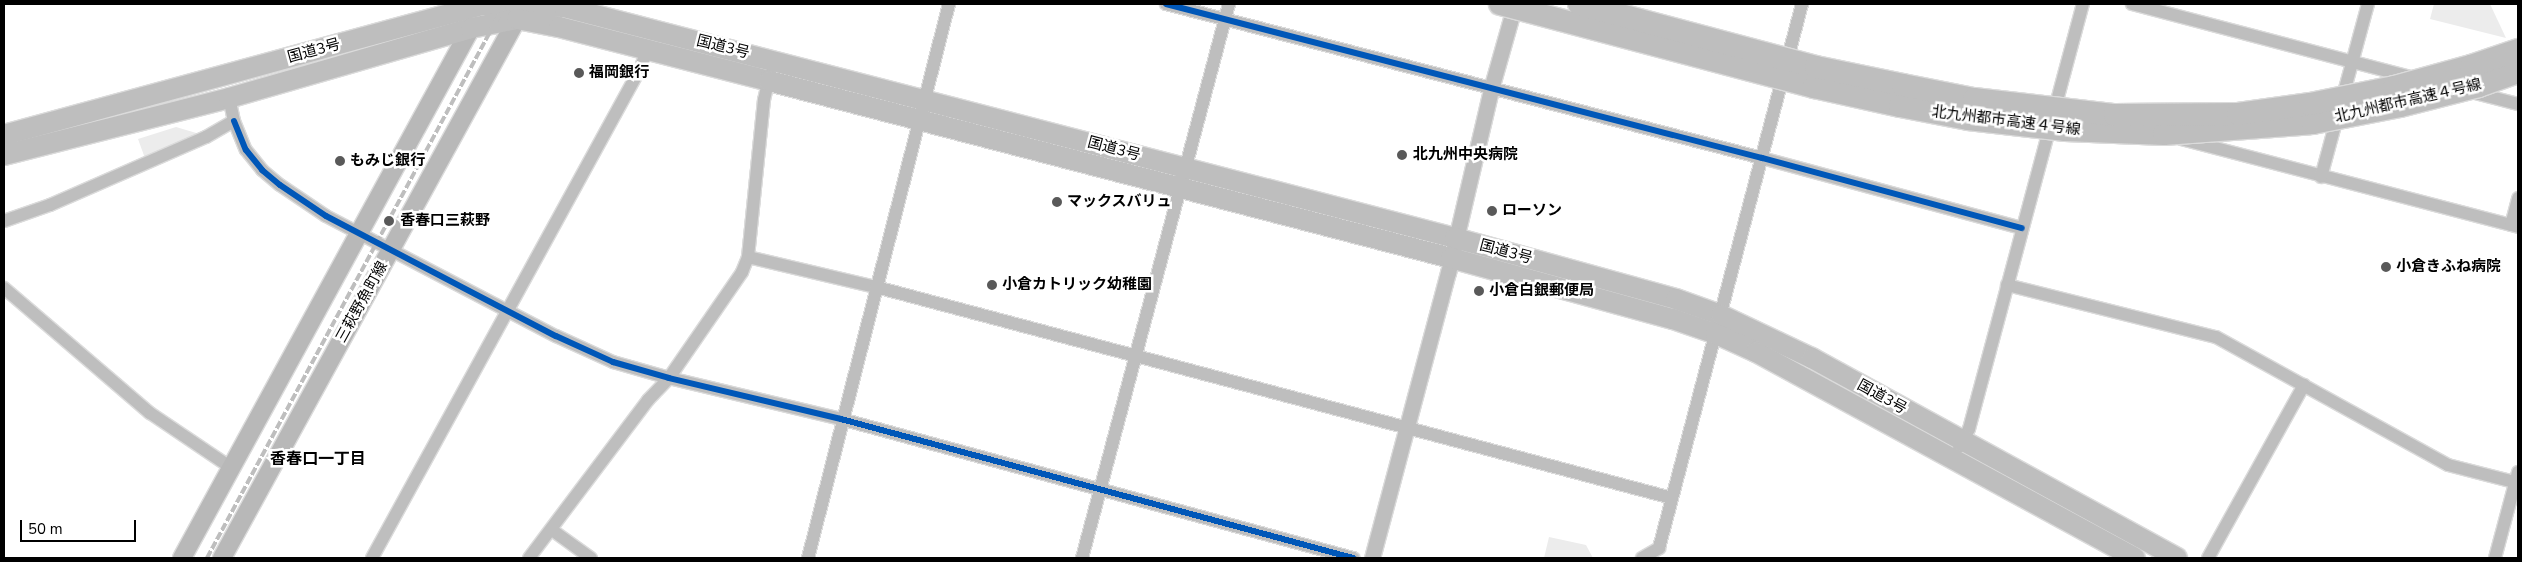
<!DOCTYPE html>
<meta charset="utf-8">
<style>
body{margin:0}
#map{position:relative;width:2522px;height:562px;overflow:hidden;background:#fff;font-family:"Nunito Sans","Noto Sans JP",sans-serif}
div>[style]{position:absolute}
.green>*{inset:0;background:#ececec}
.roads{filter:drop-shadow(1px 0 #dbdbdb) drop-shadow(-1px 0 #dbdbdb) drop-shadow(0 1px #dbdbdb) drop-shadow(0 -1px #dbdbdb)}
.minor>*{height:12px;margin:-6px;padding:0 6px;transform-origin:6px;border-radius:6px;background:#bebebe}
.tertiary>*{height:15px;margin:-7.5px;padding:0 7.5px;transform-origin:7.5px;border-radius:7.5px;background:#bebebe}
.secondary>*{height:18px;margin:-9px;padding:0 9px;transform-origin:9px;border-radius:9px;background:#b8b8b8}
.trunk>*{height:20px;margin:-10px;padding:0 10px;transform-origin:10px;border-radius:10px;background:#bebebe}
.rail>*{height:4px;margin-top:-2px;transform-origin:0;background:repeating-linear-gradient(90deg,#bebebe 0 8px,transparent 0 10.5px)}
.bridges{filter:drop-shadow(1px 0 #dbdbdb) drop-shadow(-1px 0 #dbdbdb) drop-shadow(0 1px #dbdbdb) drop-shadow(0 -1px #dbdbdb)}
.motorway-bridge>*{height:22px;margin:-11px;padding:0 11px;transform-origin:11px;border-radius:11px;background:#bebebe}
.cycleway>*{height:6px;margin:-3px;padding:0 3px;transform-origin:3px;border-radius:3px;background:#0057b8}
.dots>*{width:14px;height:14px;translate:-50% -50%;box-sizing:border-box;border:2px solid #fff;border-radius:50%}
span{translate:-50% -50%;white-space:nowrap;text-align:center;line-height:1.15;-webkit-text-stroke:5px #fff;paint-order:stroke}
.street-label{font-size:15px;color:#000}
.poi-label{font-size:15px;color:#000;font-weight:700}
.left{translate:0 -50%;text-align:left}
.neighbourhood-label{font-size:16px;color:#000;font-weight:700}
.frame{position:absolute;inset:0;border:5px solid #000;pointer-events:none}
.scale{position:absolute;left:20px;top:520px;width:116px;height:22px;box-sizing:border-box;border:2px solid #000;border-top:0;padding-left:6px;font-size:15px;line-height:18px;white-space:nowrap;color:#000;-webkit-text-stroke:4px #fff;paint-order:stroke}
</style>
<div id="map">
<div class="green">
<i style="clip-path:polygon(2434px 4px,2490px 4px,2506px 38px,2430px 19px)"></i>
<i style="clip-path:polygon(176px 127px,203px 135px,146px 161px,138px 139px)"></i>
<i style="clip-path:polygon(1549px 537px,1586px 545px,1593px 558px,1544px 558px)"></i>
</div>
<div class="roads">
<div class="minor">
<i style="left:1166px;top:4px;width:616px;rotate:14.49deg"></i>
<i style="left:1762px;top:158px;width:269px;rotate:15.1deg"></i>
<i style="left:2132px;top:4px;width:293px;rotate:14.7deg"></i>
<i style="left:2471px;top:92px;width:49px;rotate:14.3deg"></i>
<i style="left:234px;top:121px;width:31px;rotate:68deg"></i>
<i style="left:246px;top:150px;width:26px;rotate:51deg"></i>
<i style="left:262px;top:170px;width:23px;rotate:40deg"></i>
<i style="left:280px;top:185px;width:55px;rotate:34deg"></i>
<i style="left:326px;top:216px;width:259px;rotate:27.6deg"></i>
<i style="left:556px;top:336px;width:63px;rotate:24.5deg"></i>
<i style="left:613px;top:362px;width:58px;rotate:15.9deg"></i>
<i style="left:669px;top:378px;width:177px;rotate:13.4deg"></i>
<i style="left:841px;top:419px;width:531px;rotate:15.19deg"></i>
<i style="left:2181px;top:139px;width:348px;rotate:14.6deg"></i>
<i style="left:2321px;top:177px;width:179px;rotate:-74.8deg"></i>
<i style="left:4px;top:221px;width:49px;rotate:-19.2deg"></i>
<i style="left:50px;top:205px;width:170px;rotate:-23.6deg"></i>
<i style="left:206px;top:137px;width:32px;rotate:-30deg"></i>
<i style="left:234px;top:121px;width:24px;rotate:-102deg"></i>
<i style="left:2511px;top:225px;width:28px;rotate:-75deg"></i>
<i style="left:748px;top:257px;width:131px;rotate:13.2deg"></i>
<i style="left:876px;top:287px;width:823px;rotate:14.85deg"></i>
<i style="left:2007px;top:285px;width:215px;rotate:14deg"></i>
<i style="left:2216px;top:337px;width:265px;rotate:28.9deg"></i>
<i style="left:2448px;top:465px;width:72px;rotate:14.4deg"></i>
<i style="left:4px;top:288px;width:192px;rotate:40.6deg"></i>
<i style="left:150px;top:413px;width:100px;rotate:34deg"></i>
<i style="left:1959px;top:447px;width:21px;rotate:-61deg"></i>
<i style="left:1969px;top:429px;width:440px;rotate:-75deg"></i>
<i style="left:552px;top:530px;width:48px;rotate:35.7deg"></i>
<i style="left:372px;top:558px;width:560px;rotate:-61.28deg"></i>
<i style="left:641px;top:67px;width:18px;rotate:-71deg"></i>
<i style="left:529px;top:558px;width:198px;rotate:-53deg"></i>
<i style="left:648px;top:400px;width:30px;rotate:-46deg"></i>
<i style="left:669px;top:378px;width:129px;rotate:-55.4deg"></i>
<i style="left:742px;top:272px;width:16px;rotate:-68deg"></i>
<i style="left:748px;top:257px;width:158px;rotate:-84.2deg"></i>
<i style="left:764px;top:100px;width:26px;rotate:-77deg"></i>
<i style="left:808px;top:558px;width:572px;rotate:-75.72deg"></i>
<i style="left:1082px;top:558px;width:573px;rotate:-75.14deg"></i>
<i style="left:1642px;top:558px;width:20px;rotate:-30deg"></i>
<i style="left:1659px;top:548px;width:562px;rotate:-75.27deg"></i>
<i style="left:2208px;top:558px;width:198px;rotate:-61deg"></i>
<i style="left:2495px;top:558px;width:89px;rotate:-75deg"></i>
</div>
<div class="tertiary">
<i style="left:1372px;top:558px;width:295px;rotate:-75.1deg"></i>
<i style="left:1448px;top:273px;width:189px;rotate:-76.8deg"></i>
<i style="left:1491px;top:89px;width:88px;rotate:-74.2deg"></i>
</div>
<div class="secondary">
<i style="left:182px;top:558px;width:604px;rotate:-61.4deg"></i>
<i style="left:222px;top:558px;width:614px;rotate:-61.31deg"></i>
</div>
<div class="trunk">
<i style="left:4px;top:135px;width:496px;rotate:-15.2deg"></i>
<i style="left:483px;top:5px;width:81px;rotate:1.4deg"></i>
<i style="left:564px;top:7px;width:920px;rotate:14.53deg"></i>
<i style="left:1455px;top:238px;width:229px;rotate:15.4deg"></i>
<i style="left:1676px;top:299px;width:48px;rotate:19.6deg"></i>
<i style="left:1721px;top:315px;width:101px;rotate:25.3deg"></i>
<i style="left:1812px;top:358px;width:416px;rotate:28.7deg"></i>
<i style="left:4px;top:155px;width:232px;rotate:-14.2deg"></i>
<i style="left:229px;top:98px;width:252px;rotate:-16.1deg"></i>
<i style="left:471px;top:28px;width:47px;rotate:-11.1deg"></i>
<i style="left:517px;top:19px;width:43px;rotate:10.8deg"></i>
<i style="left:559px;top:27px;width:217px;rotate:14.4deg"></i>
<i style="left:769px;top:81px;width:705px;rotate:14.55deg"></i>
<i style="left:1451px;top:258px;width:230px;rotate:15.4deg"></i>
<i style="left:1673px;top:319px;width:46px;rotate:19.2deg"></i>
<i style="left:1716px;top:334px;width:44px;rotate:24.2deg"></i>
<i style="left:1756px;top:352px;width:431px;rotate:28.5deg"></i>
</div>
</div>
<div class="rail">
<i style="left:207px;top:558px;width:629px;rotate:-61.72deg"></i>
</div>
<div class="bridges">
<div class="motorway-bridge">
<i style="left:1500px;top:4px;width:325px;rotate:14.8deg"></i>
<i style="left:1814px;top:87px;width:88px;rotate:12.5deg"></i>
<i style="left:1900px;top:106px;width:69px;rotate:10.8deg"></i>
<i style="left:1968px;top:119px;width:98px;rotate:6.5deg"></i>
<i style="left:2065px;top:130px;width:99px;rotate:2.3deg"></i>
<i style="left:2164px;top:134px;width:149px;rotate:-4.2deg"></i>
<i style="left:2313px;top:123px;width:89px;rotate:-11.1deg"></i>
<i style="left:2400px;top:106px;width:81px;rotate:-14.2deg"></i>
<i style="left:2479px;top:86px;width:41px;rotate:-19.7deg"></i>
<i style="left:1579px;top:4px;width:245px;rotate:14.9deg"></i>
<i style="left:1816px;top:67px;width:89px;rotate:11.7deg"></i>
<i style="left:1903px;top:85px;width:72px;rotate:11.2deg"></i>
<i style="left:1974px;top:99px;width:142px;rotate:6.5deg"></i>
<i style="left:2115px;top:115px;width:123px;rotate:-0.5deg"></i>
<i style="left:2238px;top:114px;width:73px;rotate:-7.9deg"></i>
<i style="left:2310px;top:104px;width:86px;rotate:-11.4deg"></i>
<i style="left:2394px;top:87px;width:80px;rotate:-15.3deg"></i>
<i style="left:2471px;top:66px;width:50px;rotate:-18.8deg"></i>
</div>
</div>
<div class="cycleway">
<i style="left:1166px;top:4px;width:616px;rotate:14.49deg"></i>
<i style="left:1762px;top:158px;width:269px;rotate:15.1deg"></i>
<i style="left:234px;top:121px;width:31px;rotate:68deg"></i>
<i style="left:246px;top:150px;width:26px;rotate:51deg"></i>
<i style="left:262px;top:170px;width:23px;rotate:40deg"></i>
<i style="left:280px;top:185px;width:55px;rotate:34deg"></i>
<i style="left:326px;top:216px;width:259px;rotate:27.6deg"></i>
<i style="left:556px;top:336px;width:63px;rotate:24.5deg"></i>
<i style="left:613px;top:362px;width:58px;rotate:15.9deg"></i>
<i style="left:669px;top:378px;width:177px;rotate:13.4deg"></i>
<i style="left:841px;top:419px;width:531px;rotate:15.19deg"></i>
</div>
<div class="dots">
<i style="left:579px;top:73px;background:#595959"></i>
<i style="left:1402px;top:155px;background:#595959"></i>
<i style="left:340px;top:161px;background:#595959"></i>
<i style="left:1057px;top:202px;background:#595959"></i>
<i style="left:1492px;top:211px;background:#595959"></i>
<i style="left:389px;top:221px;background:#595959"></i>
<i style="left:2386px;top:267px;background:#595959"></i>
<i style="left:992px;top:285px;background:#595959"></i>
<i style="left:1479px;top:291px;background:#595959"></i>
</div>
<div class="street-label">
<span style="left:723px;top:47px;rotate:14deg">国道3号</span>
<span style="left:314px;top:51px;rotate:-15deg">国道3号</span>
<span style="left:2408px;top:101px;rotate:-13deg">北九州都市高速４号線</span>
<span style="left:2006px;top:121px;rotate:7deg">北九州都市高速４号線</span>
<span style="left:1114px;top:149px;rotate:15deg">国道3号</span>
<span style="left:1506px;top:252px;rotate:15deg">国道3号</span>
<span style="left:362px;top:302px;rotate:-61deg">三萩野魚町線</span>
<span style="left:1882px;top:397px;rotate:29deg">国道3号</span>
</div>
<div class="poi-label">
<span class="left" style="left:589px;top:73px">福岡銀行</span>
<span class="left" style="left:1413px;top:155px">北九州中央病院</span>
<span class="left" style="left:350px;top:161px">もみじ銀行</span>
<span class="left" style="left:1067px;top:202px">マックスバリュ</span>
<span class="left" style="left:1502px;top:211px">ローソン</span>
<span class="left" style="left:400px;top:221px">香春口三萩野</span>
<span class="left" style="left:2396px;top:267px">小倉きふね病院</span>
<span class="left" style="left:1002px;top:285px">小倉カトリック幼稚園</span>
<span class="left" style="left:1489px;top:291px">小倉白銀郵便局</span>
</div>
<div class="neighbourhood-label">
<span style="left:318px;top:459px">香春口一丁目</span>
</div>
<div class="frame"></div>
<div class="scale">50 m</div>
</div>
